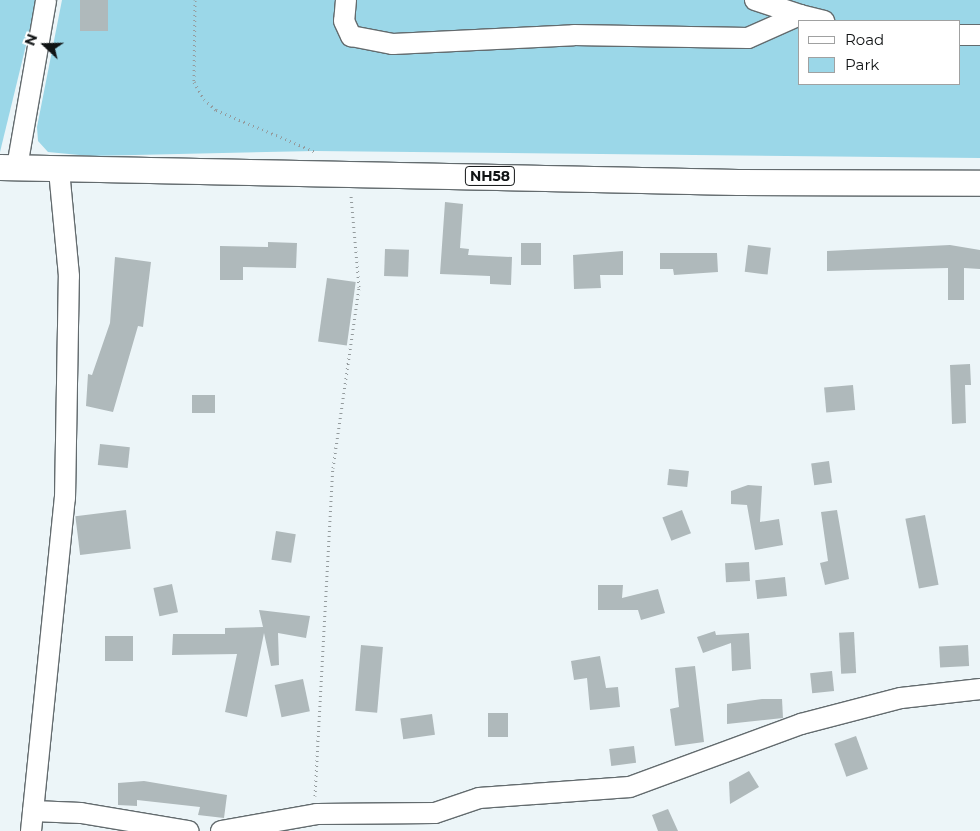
<!DOCTYPE html>
<style>
body{margin:0}
#map{position:relative;width:980px;height:831px;overflow:hidden;background:#ecf5f8;font-family:Montserrat,sans-serif}
div>[style]{position:absolute}
.green>*{inset:0;background:#9bd7e8}
.building>*{inset:0;background:#afb9bb;transform-origin:0 0}
.path>*{height:3px;margin-top:-1.5px;transform-origin:0;background:repeating-linear-gradient(90deg,#949b9d 0 1px,transparent 0 5px)}
.roads{filter:drop-shadow(1px 0 #636b6e) drop-shadow(-1px 0 #636b6e) drop-shadow(0 1px #636b6e) drop-shadow(0 -1px #636b6e)}
.minor>*{height:20px;margin:-10px;padding:0 10px;transform-origin:10px;border-radius:10px;background:#fff}
.major>*{height:25px;margin:-12.5px;padding:0 12.5px;transform-origin:12.5px;border-radius:12.5px;background:#fff}
span{translate:-50% -50%;white-space:nowrap;text-align:center;line-height:1.15;-webkit-text-stroke:4.5px #fff;paint-order:stroke}
.shield-label span{padding:1px 4px;background:#fff;border:1px solid;border-radius:4px;-webkit-text-stroke-width:0}
.shield-label{font-size:14px;color:#111415;font-weight:700}
.legend{position:absolute;left:798px;top:20px;width:162px;height:65px;box-sizing:border-box;background:#fff;border:1px solid #a0a1a1;margin:0;padding:6px 9px;list-style:none;font-size:15px;color:#111415}
.legend li{display:flex;align-items:center;gap:10px;height:25px}
.legend b{width:25px;border:1px solid #a0a1a1}
.north{position:absolute;left:20px;top:20px;width:50px;height:50px;-webkit-text-stroke:4px #fff;paint-order:stroke;rotate:291deg;font-size:14px;font-weight:700;line-height:20px;text-align:center;color:#111415}
.north::after{content:'';display:block;margin:auto;width:18px;height:22px;background:#111415;clip-path:polygon(50% 0,100% 100%,50% 72%,0 100%)}
</style>
<div id="map">
<div class="green">
<i style="clip-path:polygon(0 0,37px 0,0 152px)"></i>
<i style="clip-path:polygon(evenodd,62px 0,980px 0,980px 158px,315px 151px,90px 156px,48px 152px,38px 141px,37px 127px,62px 0,799px 21px,959px 21px,959px 84px,799px 84px,799px 21px)"></i>
</div>
<div class="building">
<i style="left:80px;top:0;width:28px;height:31px"></i>
<i style="clip-path:polygon(445px 202px,463px 204px,460px 248px,469px 249px,468px 255px,512px 257px,511px 285px,490px 284px,490px 276px,440px 274px)"></i>
<i style="clip-path:polygon(268px 242px,297px 243px,296px 268px,243px 267px,243px 280px,220px 280px,220px 246px,268px 247px)"></i>
<i style="left:521px;top:243px;width:20px;height:22px"></i>
<i style="left:748px;top:245px;width:23px;height:27px;rotate:7deg"></i>
<i style="clip-path:polygon(950px 245px,980px 250px,980px 269px,964px 268px,964px 300px,948px 300px,948px 268px,827px 271px,827px 251px)"></i>
<i style="left:385px;top:249px;width:24px;height:27px;rotate:2deg"></i>
<i style="clip-path:polygon(623px 251px,623px 275px,600px 275px,601px 288px,574px 289px,573px 255px)"></i>
<i style="clip-path:polygon(660px 253px,717px 253px,718px 272px,674px 275px,673px 269px,660px 269px)"></i>
<i style="clip-path:polygon(115px 257px,151px 262px,143px 327px,138px 326px,113px 412px,86px 406px,88px 374px,92px 375px,110px 323px)"></i>
<i style="left:327px;top:278px;width:29px;height:64px;rotate:8deg"></i>
<i style="clip-path:polygon(970px 364px,971px 385px,965px 385px,966px 423px,952px 424px,950px 365px)"></i>
<i style="left:853px;top:385px;width:25px;height:29px;rotate:85deg"></i>
<i style="left:192px;top:395px;width:23px;height:18px"></i>
<i style="left:100px;top:444px;width:30px;height:21px;rotate:6deg"></i>
<i style="left:829px;top:461px;width:22px;height:18px;rotate:82deg"></i>
<i style="left:669px;top:469px;width:20px;height:16px;rotate:6deg"></i>
<i style="clip-path:polygon(748px 485px,762px 486px,760px 522px,779px 519px,783px 545px,755px 550px,747px 505px,731px 504px,731px 491px)"></i>
<i style="left:126px;top:510px;width:39px;height:51px;rotate:83deg"></i>
<i style="left:682px;top:510px;width:25px;height:21px;rotate:69deg"></i>
<i style="clip-path:polygon(837px 510px,849px 579px,825px 585px,820px 563px,828px 561px,821px 512px)"></i>
<i style="left:925px;top:515px;width:71px;height:20px;rotate:79deg"></i>
<i style="left:276px;top:531px;width:20px;height:29px;rotate:9deg"></i>
<i style="left:749px;top:562px;width:19px;height:24px;rotate:87deg"></i>
<i style="left:785px;top:577px;width:19px;height:30px;rotate:84deg"></i>
<i style="left:172px;top:584px;width:29px;height:19px;rotate:78deg"></i>
<i style="clip-path:polygon(598px 585px,623px 585px,622px 598px,658px 589px,665px 613px,641px 620px,638px 610px,598px 610px)"></i>
<i style="clip-path:polygon(259px 610px,310px 616px,306px 638px,278px 633px,279px 665px,271px 666px,264px 633px,247px 717px,225px 712px,237px 654px,172px 655px,173px 634px,225px 634px,225px 628px,263px 627px)"></i>
<i style="clip-path:polygon(715px 631px,716px 635px,749px 633px,751px 669px,732px 671px,731px 643px,703px 653px,697px 637px)"></i>
<i style="left:854px;top:632px;width:41px;height:15px;rotate:87deg"></i>
<i style="left:105px;top:636px;width:28px;height:25px"></i>
<i style="left:361px;top:645px;width:22px;height:66px;rotate:5deg"></i>
<i style="left:968px;top:645px;width:21px;height:29px;rotate:87deg"></i>
<i style="clip-path:polygon(600px 656px,606px 688px,618px 687px,620px 707px,590px 710px,587px 678px,574px 680px,571px 661px)"></i>
<i style="clip-path:polygon(695px 666px,704px 742px,675px 746px,670px 709px,679px 707px,675px 668px)"></i>
<i style="left:832px;top:671px;width:20px;height:22px;rotate:84deg"></i>
<i style="left:303px;top:679px;width:33px;height:29px;rotate:78deg"></i>
<i style="clip-path:polygon(762px 699px,782px 699px,783px 718px,727px 724px,727px 704px)"></i>
<i style="left:488px;top:713px;width:20px;height:24px"></i>
<i style="left:432px;top:714px;width:21px;height:32px;rotate:82deg"></i>
<i style="left:856px;top:736px;width:35px;height:23px;rotate:70deg"></i>
<i style="left:634px;top:746px;width:17px;height:25px;rotate:83deg"></i>
<i style="clip-path:polygon(749px 771px,759px 787px,730px 804px,729px 782px)"></i>
<i style="clip-path:polygon(144px 781px,227px 795px,224px 818px,198px 815px,200px 807px,137px 800px,137px 806px,118px 805px,118px 783px)"></i>
<i style="clip-path:polygon(668px 809px,678px 831px,658px 831px,652px 815px)"></i>
</div>
<div class="path">
<i style="left:195px;top:0;width:82px;rotate:90.7deg"></i>
<i style="left:194px;top:82px;width:20px;rotate:60deg"></i>
<i style="left:204px;top:99px;width:16px;rotate:43deg"></i>
<i style="left:216px;top:110px;width:108px;rotate:22.8deg"></i>
<i style="left:315px;top:796px;width:328px;rotate:-86.9deg"></i>
<i style="left:333px;top:468px;width:183px;rotate:-81.8deg"></i>
<i style="left:359px;top:287px;width:91px;rotate:-95deg"></i>
</div>
<div class="roads">
<div class="minor">
<i style="left:346px;top:0;width:21px;rotate:95deg"></i>
<i style="left:344px;top:21px;width:17px;rotate:65deg"></i>
<i style="left:351px;top:36px;width:43px;rotate:10.8deg"></i>
<i style="left:393px;top:44px;width:181px;rotate:-2.8deg"></i>
<i style="left:574px;top:35px;width:174px;rotate:1deg"></i>
<i style="left:748px;top:38px;width:57px;rotate:-23.9deg"></i>
<i style="left:800px;top:15px;width:25px;rotate:14deg"></i>
<i style="left:755px;top:0;width:47px;rotate:18.4deg"></i>
<i style="left:959px;top:35px;width:21px"></i>
<i style="left:17px;top:167px;width:169px;rotate:-80.1deg"></i>
<i style="left:33px;top:811px;width:48px;rotate:2.4deg"></i>
<i style="left:81px;top:813px;width:109px;rotate:9.5deg"></i>
<i style="left:31px;top:831px;width:335px;rotate:-84.2deg"></i>
<i style="left:65px;top:498px;width:222px;rotate:-89deg"></i>
<i style="left:69px;top:276px;width:105px;rotate:-95.4deg"></i>
<i style="left:221px;top:831px;width:97px;rotate:-10deg"></i>
<i style="left:317px;top:814px;width:118px;rotate:-0.5deg"></i>
<i style="left:435px;top:813px;width:46px;rotate:-18.8deg"></i>
<i style="left:479px;top:798px;width:151px;rotate:-4.2deg"></i>
<i style="left:630px;top:787px;width:182px;rotate:-20.2deg"></i>
<i style="left:801px;top:724px;width:103px;rotate:-14.6deg"></i>
<i style="left:901px;top:698px;width:80px;rotate:-6.5deg"></i>
</div>
<div class="major">
<i style="left:0;top:167px;width:738px;rotate:1.16deg"></i>
<i style="left:738px;top:182px;width:242px;rotate:0.2deg"></i>
</div>
</div>
<div class="shield-label">
<span style="left:490px;top:176px">NH58</span>
</div>
<ul class="legend">
<li><b style="height:6px;background:#fff"></b>Road</li>
<li><b style="height:14px;background:#9bd7e8"></b>Park</li>
</ul>
<div class="north">N</div>
</div>
